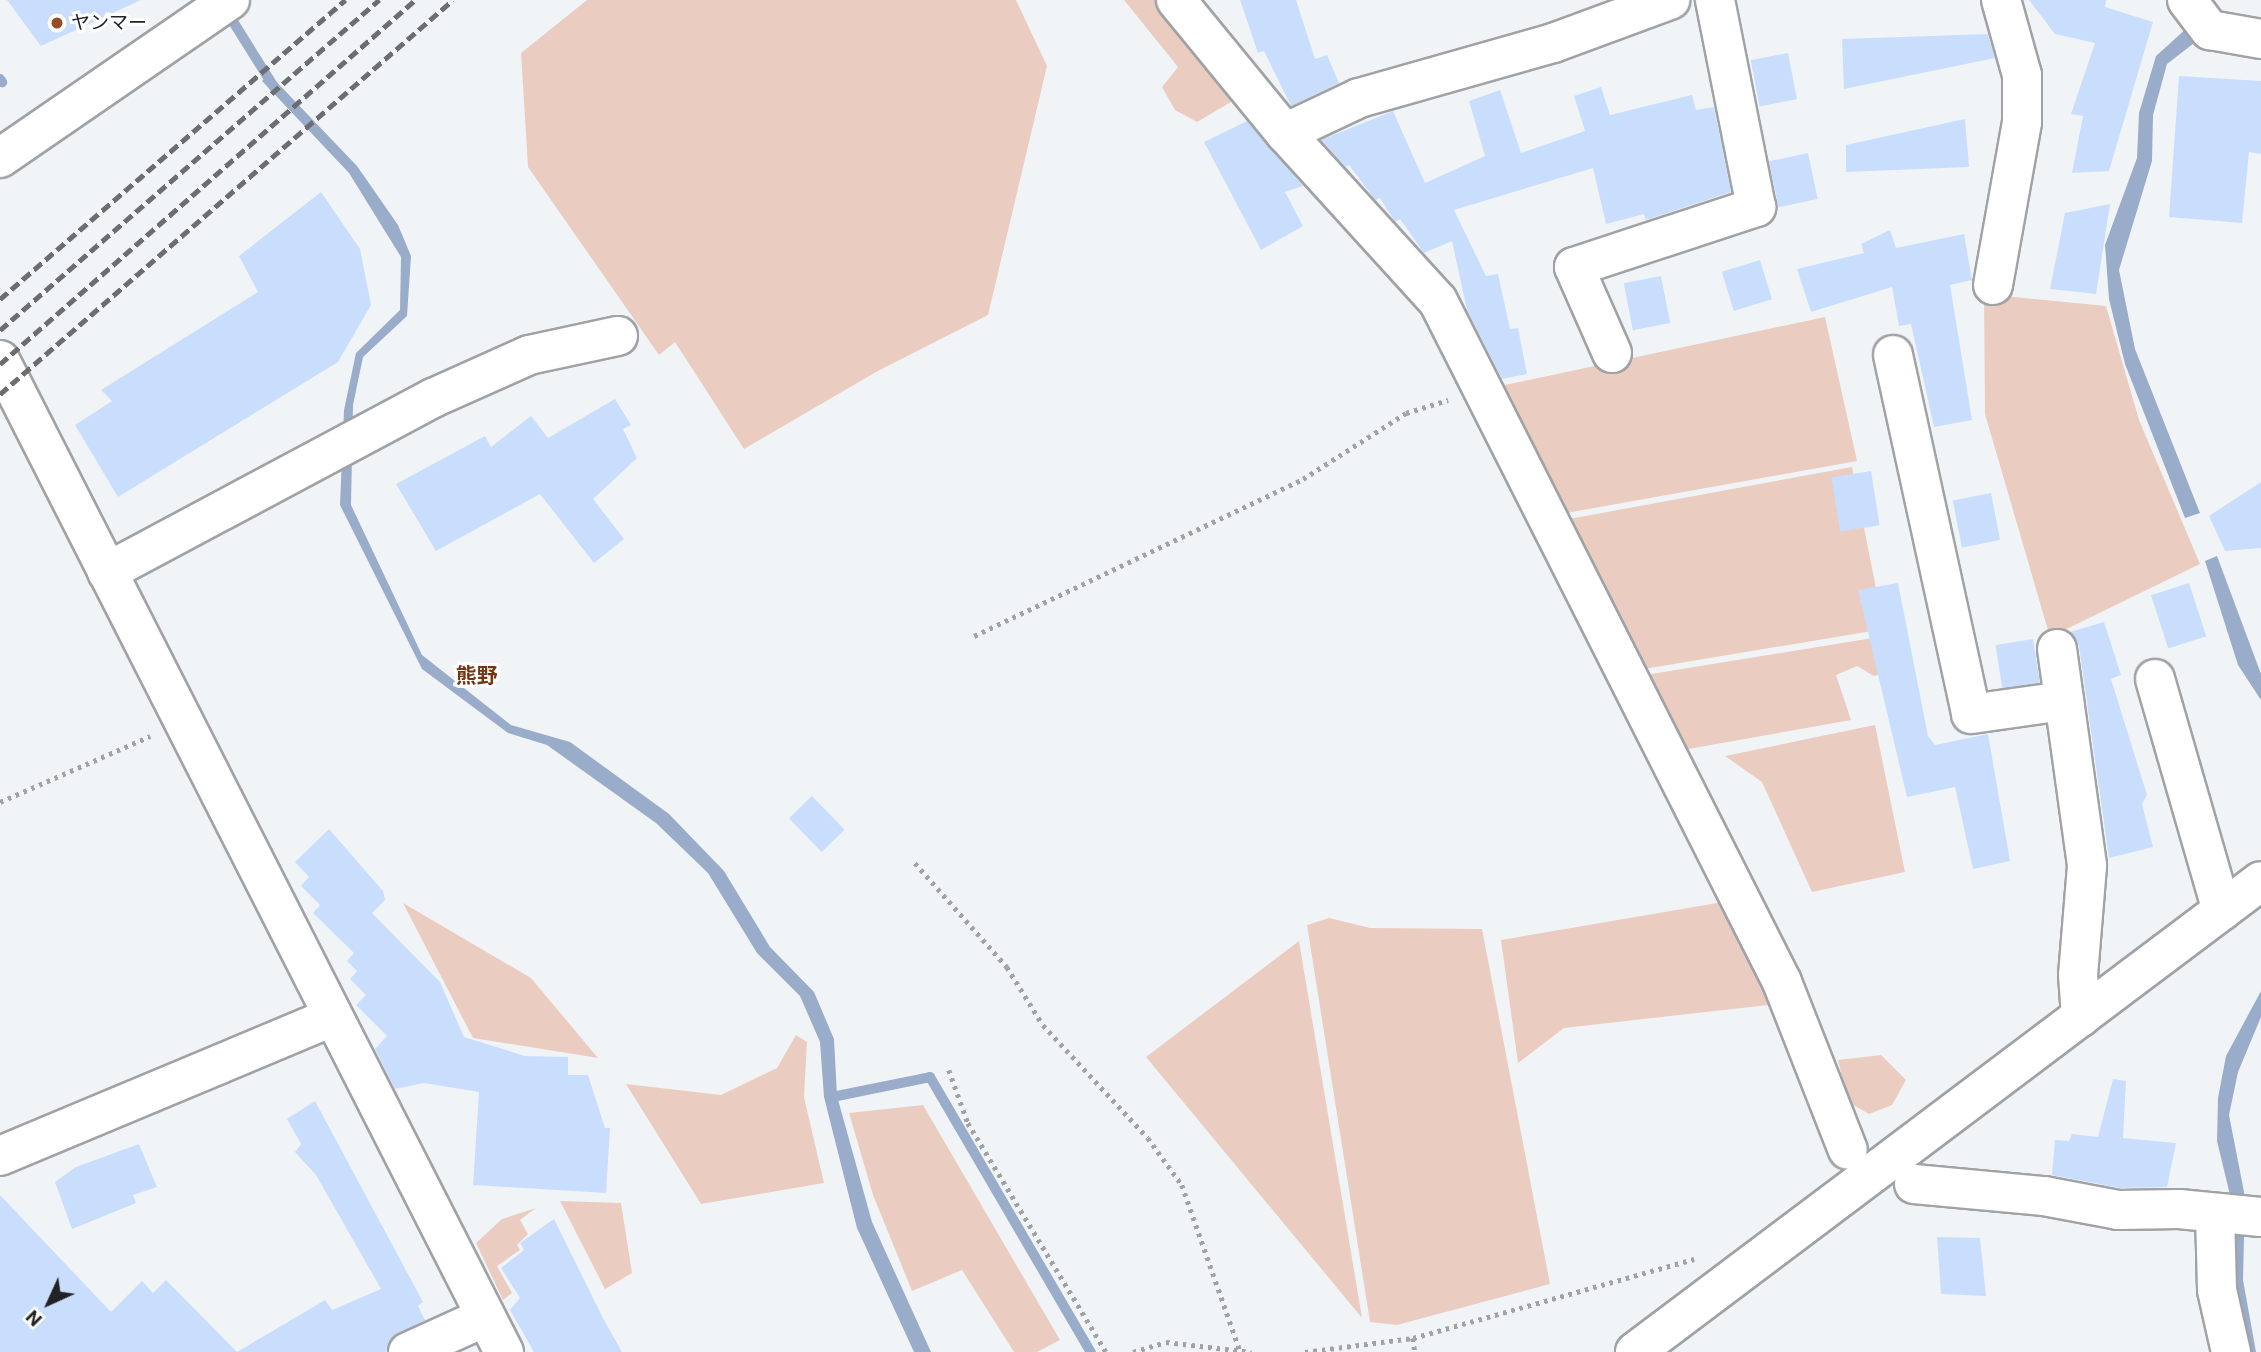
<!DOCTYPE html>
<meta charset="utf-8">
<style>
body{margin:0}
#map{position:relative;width:2261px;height:1352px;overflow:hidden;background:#f1f4f7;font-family:Roboto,"Noto Sans JP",sans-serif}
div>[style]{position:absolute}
.green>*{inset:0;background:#eacdc0}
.water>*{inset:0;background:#99acca}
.stream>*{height:10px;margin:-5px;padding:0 5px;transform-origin:5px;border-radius:5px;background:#99acca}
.building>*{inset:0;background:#c9defd;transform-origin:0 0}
.path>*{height:4.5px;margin-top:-2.25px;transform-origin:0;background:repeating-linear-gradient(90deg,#a0a2a5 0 3.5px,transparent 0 8.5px)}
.roads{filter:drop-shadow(2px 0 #a0a2a5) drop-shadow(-2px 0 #a0a2a5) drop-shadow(0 2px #a0a2a5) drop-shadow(0 -2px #a0a2a5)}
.minor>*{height:38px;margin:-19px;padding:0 19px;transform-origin:19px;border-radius:19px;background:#fff}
.rail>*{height:5px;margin-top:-2.5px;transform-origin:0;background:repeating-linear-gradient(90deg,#6c6d70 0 10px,transparent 0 15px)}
.dots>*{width:19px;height:19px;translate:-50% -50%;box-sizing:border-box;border:4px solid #fff;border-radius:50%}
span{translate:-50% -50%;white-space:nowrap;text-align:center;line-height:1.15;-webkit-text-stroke:6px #fff;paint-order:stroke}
.poi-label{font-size:19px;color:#212224}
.left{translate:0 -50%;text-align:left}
.neighbourhood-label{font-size:21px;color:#743612;font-weight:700}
.north{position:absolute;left:14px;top:1268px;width:70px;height:70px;-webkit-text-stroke:5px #fff;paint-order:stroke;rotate:225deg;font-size:19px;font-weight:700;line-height:28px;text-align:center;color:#212224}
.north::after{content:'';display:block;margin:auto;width:24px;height:32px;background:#212224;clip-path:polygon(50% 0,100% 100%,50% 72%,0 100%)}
</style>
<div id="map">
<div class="green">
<i style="clip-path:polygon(587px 0,1016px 0,1047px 66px,988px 315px,876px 372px,744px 449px,675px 342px,659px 355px,528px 167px,521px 53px)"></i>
<i style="clip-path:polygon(1124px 0,1166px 0,1243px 95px,1197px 122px,1175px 110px,1162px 87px,1178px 67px)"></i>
<i style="clip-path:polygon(1984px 294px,2106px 306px,2139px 420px,2200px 564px,2050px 637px,1985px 414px)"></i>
<i style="clip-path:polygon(1825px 317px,1857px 461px,1555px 515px,1491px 388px)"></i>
<i style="clip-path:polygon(1852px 467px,1884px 629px,1638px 670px,1558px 521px)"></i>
<i style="clip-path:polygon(1885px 636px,1894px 669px,1874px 676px,1857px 666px,1836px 675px,1851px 720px,1683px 750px,1645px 675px)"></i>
<i style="clip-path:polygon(1875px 725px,1905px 872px,1812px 892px,1762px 782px,1725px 756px)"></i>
<i style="clip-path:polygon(1723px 902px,1777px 1004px,1564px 1028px,1518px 1063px,1501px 940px)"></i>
<i style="clip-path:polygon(403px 903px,531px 978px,598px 1058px,473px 1038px)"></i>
<i style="clip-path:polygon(1329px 918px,1370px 928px,1482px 929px,1550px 1284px,1397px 1325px,1370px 1322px,1307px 925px)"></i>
<i style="clip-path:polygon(1299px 941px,1362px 1318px,1146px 1057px)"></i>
<i style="clip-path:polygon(796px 1035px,807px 1042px,804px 1097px,824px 1183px,701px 1204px,626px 1084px,721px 1095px,777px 1068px)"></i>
<i style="clip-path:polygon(1881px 1055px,1906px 1080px,1892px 1105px,1869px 1114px,1848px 1102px,1838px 1060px)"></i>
<i style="clip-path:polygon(923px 1105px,1060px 1340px,1037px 1352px,1014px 1352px,962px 1270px,912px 1291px,873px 1195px,849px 1113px)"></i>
<i style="clip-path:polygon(560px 1201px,621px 1203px,632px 1273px,605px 1289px)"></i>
<i style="clip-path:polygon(536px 1208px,520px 1220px,528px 1234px,517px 1245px,520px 1250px,497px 1266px,512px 1293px,503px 1300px,476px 1243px,502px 1219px)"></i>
</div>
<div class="water">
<i style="clip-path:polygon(2187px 28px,2198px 40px,2167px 64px,2153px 115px,2152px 161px,2119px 270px,2135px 349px,2200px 513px,2185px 518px,2125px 364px,2109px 299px,2105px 245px,2137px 158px,2139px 113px,2156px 56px)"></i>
<i style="clip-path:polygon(269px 74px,357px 166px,398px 225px,411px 256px,407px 316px,363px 357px,353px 405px,351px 505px,422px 655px,511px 725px,570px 742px,669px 814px,724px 871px,770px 947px,814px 992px,834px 1039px,837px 1096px,872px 1222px,931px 1352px,914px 1352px,857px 1228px,824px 1097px,820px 1042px,800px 996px,757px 953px,708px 873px,656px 823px,547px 745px,508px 733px,422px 669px,340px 505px,344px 410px,356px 353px,400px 310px,401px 257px,349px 173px,262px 81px)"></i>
<i style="clip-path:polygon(2217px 556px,2261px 674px,2261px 700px,2238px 665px,2205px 561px)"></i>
<i style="clip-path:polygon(2261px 991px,2261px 1017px,2238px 1072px,2229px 1115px,2245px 1197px,2243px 1280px,2256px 1352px,2239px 1352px,2231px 1199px,2217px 1141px,2218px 1098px,2226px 1056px)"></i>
</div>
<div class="stream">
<i style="left:227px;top:12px;width:89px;rotate:57.9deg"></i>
<i style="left:0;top:79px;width:4px;rotate:56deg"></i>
<i style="left:837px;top:1096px;width:95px;rotate:-11.5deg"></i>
<i style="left:930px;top:1077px;width:319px;rotate:59.7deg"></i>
</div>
<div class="building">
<i style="clip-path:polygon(7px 0,141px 0,41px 46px)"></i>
<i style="clip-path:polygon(1240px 0,1296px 0,1315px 59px,1327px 55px,1339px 83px,1291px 106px,1264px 51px,1258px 53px)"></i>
<i style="clip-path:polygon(2029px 0,2106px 0,2105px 7px,2153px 22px,2109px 171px,2072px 173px,2083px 116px,2071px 114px,2095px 43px,2055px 34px)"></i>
<i style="clip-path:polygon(1988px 34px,1995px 58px,1844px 89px,1842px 39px)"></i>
<i style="left:1788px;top:53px;width:47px;height:38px;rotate:79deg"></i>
<i style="clip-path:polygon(2179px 76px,2261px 81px,2261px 154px,2249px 152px,2242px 223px,2169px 217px)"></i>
<i style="clip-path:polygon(1601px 87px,1610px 115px,1692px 95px,1696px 110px,1714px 107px,1731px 192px,1646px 220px,1644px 214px,1606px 224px,1593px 168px,1454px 210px,1486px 276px,1498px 274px,1510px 329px,1518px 328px,1527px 374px,1502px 379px,1467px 310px,1452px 241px,1424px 253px,1400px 219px,1395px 222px,1380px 198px,1375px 200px,1349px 165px,1346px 167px,1321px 140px,1393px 111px,1425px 183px,1485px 156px,1469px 101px,1500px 90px,1521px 153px,1585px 131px,1574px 96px)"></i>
<i style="clip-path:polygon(1965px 119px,1969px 167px,1846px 172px,1846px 145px)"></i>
<i style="clip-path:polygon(1247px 121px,1303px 186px,1285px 192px,1303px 226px,1261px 250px,1204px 142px)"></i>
<i style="left:1808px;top:153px;width:47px;height:40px;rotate:78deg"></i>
<i style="clip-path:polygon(321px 192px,360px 249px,371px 305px,338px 362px,118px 497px,75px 425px,112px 401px,101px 390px,258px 292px,239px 256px)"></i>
<i style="clip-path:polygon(2110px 204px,2096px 294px,2050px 289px,2065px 213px)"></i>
<i style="clip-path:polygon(1890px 230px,1896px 248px,1964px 234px,1972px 280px,1950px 285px,1972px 420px,1934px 427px,1911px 324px,1899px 326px,1892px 287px,1811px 312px,1797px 269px,1864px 253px,1861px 244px)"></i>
<i style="left:1760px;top:260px;width:41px;height:40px;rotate:73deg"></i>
<i style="left:1661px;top:276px;width:48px;height:38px;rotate:79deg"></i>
<i style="clip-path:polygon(615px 399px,631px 425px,623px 429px,637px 458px,593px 499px,624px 539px,594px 563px,540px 494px,436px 551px,396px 484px,485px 436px,491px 447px,531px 416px,548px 438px)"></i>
<i style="left:1871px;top:471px;width:55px;height:40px;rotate:81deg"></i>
<i style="clip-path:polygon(2261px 482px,2261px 548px,2225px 551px,2209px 516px)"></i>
<i style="left:1991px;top:493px;width:48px;height:39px;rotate:79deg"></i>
<i style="clip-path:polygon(1898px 583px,1928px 736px,1935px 745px,1988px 734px,2010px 861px,1973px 869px,1955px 787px,1907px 797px,1858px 590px)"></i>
<i style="left:2189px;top:583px;width:56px;height:40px;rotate:72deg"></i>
<i style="clip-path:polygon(2104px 622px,2121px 675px,2111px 679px,2147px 795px,2142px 804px,2153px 847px,2109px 858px,2079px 646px,2070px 632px)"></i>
<i style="left:2033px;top:639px;width:44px;height:38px;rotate:81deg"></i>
<i style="left:812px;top:796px;width:47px;height:32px;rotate:46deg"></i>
<i style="clip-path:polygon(329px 829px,383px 891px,385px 900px,372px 913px,440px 982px,464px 1037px,525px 1056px,568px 1057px,568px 1075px,588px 1075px,605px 1128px,610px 1128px,606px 1193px,473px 1185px,479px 1092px,424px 1083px,395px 1089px,375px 1049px,387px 1036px,356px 1005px,366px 995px,350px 979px,357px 971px,347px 961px,354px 953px,313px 913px,320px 905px,301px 886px,309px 877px,295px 862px)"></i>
<i style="clip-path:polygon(2113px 1079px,2126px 1081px,2123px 1138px,2176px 1143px,2167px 1187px,2120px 1188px,2052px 1175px,2055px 1140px,2069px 1141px,2072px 1134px,2098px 1137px)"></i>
<i style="clip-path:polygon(315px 1101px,423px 1302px,418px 1306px,425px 1320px,391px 1339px,386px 1352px,0 1352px,0 1195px,111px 1312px,142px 1281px,153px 1293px,166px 1280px,237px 1352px,325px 1300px,332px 1310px,381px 1289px,316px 1175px,295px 1152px,301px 1144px,287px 1119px)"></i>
<i style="clip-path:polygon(139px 1144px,157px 1187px,133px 1195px,136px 1203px,72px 1229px,55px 1182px,76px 1167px)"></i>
<i style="clip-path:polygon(554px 1219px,604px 1320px,622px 1352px,534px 1352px,510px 1310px,520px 1298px,501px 1268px,524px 1250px,520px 1243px)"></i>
<i style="clip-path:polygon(1937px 1237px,1980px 1238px,1986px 1296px,1941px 1294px)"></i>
</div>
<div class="path">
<i style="left:974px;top:636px;width:365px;rotate:-25.5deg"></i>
<i style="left:1303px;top:479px;width:122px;rotate:-32.7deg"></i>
<i style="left:1406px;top:413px;width:44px;rotate:-17.2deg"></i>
<i style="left:0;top:802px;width:164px;rotate:-23.7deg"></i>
<i style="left:915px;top:863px;width:139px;rotate:48.5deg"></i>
<i style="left:1007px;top:967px;width:68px;rotate:58.2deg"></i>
<i style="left:1043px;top:1025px;width:154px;rotate:47.1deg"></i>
<i style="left:1148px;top:1138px;width:58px;rotate:54.1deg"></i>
<i style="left:1182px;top:1185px;width:176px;rotate:70.7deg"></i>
<i style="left:949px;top:1070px;width:56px;rotate:70.3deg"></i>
<i style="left:968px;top:1123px;width:267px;rotate:58.9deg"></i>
<i style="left:1413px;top:1338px;width:14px;rotate:82deg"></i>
<i style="left:1133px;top:1352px;width:34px;rotate:-17deg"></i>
<i style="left:1166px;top:1342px;width:86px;rotate:6.7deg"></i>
<i style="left:1305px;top:1352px;width:109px;rotate:-7.4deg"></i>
<i style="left:1413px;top:1338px;width:292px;rotate:-15.7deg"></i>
</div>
<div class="roads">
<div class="minor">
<i style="left:1176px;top:0;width:172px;rotate:50.7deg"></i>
<i style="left:1285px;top:133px;width:227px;rotate:47.7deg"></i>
<i style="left:1438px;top:301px;width:763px;rotate:63.2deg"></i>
<i style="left:1782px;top:982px;width:180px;rotate:68.6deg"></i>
<i style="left:2187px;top:0;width:38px;rotate:53deg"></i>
<i style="left:2210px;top:30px;width:52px;rotate:10deg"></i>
<i style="left:1285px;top:133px;width:82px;rotate:-25.3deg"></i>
<i style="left:1359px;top:98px;width:202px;rotate:-15.8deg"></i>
<i style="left:1553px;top:43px;width:125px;rotate:-20.2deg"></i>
<i style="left:0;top:158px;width:279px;rotate:-34.5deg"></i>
<i style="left:1993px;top:285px;width:166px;rotate:-79.9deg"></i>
<i style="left:2022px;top:122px;width:47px;rotate:-90deg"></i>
<i style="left:2022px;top:75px;width:78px;rotate:-105.6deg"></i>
<i style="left:1612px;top:353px;width:94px;rotate:-113.8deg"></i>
<i style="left:1574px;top:267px;width:192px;rotate:-18.2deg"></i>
<i style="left:1756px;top:207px;width:211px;rotate:-101.2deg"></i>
<i style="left:1893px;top:355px;width:367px;rotate:77.7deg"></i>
<i style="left:1971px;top:714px;width:94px;rotate:-8deg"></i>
<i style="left:0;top:360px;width:1113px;rotate:63.07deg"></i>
<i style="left:107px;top:572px;width:370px;rotate:-28.1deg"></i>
<i style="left:433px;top:398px;width:105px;rotate:-24.1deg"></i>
<i style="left:529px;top:355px;width:91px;rotate:-12.1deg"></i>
<i style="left:2057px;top:649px;width:219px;rotate:82.1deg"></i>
<i style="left:2087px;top:866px;width:109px;rotate:94.7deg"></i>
<i style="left:2078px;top:975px;width:42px;rotate:85.9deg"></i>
<i style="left:2155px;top:679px;width:241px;rotate:73.9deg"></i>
<i style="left:0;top:1156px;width:358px;rotate:-22.7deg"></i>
<i style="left:1914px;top:1184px;width:131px;rotate:5.3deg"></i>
<i style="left:2044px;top:1196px;width:75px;rotate:10.7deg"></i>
<i style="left:2118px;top:1210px;width:61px;rotate:-0.9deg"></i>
<i style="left:2179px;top:1209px;width:82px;rotate:5.6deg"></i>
<i style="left:2215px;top:1213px;width:77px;rotate:88.5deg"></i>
<i style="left:2217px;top:1290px;width:64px;rotate:77.3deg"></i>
<i style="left:408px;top:1352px;width:85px;rotate:-24.4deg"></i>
<i style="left:1635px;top:1352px;width:783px;rotate:-36.96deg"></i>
</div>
</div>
<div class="rail">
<i style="left:0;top:299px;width:457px;rotate:-40.9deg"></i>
<i style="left:0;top:330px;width:503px;rotate:-41.05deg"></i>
<i style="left:0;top:364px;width:552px;rotate:-41.25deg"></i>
<i style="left:0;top:394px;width:600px;rotate:-41.02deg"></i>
</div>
<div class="dots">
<i style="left:57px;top:23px;background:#944d27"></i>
</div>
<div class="poi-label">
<span class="left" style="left:71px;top:23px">ヤンマー</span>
</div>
<div class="neighbourhood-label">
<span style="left:477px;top:676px">熊野</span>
</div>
<div class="north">N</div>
</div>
